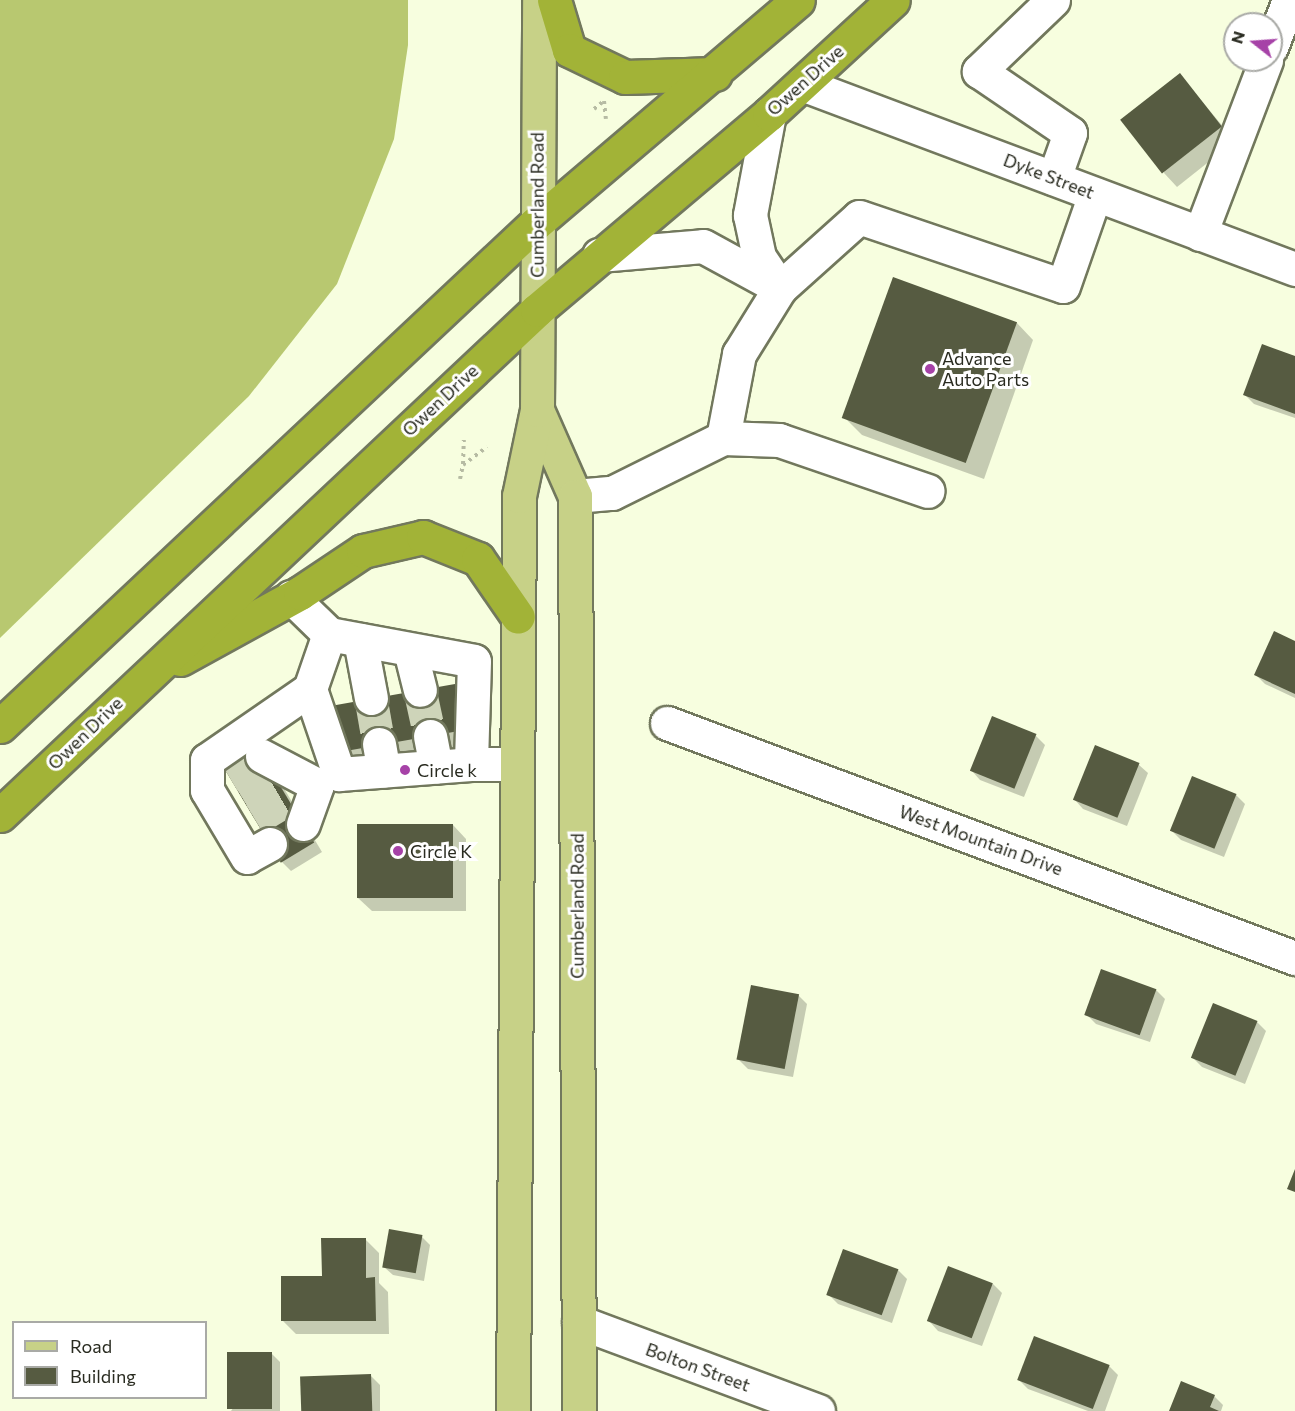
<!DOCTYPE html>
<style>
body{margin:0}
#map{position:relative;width:1295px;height:1411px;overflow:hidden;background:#f7fedf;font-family:Commissioner,sans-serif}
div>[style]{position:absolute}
.forest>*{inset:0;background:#b8c870}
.shadow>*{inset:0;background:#0003}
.building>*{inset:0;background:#565b41;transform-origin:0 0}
.minor-tunnel>*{height:33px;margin-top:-16.5px;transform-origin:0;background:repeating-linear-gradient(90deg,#ced4b9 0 33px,transparent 0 49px)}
.path>*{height:4px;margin-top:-2px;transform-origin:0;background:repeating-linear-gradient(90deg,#b6bba3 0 3px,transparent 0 7.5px)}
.roads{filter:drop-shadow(2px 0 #72785d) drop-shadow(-2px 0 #72785d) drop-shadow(0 2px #72785d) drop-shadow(0 -2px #72785d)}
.minor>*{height:33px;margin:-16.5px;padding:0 16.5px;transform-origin:16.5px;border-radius:16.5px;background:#fff}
.major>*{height:33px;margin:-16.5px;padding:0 16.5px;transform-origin:16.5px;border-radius:16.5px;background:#c7d187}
.highway>*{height:33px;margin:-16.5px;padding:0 16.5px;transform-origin:16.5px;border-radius:16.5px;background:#a2b337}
.dots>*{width:16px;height:16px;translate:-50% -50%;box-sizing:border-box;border:3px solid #fff;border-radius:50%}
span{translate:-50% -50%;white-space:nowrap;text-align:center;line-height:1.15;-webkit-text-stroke:6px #fff;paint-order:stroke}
.street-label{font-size:18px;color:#292b20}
.poi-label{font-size:18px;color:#292b20}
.left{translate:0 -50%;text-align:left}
.legend{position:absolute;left:12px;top:1321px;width:195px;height:78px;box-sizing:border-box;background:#fff;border:2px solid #a9aaa6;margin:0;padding:8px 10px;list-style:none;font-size:18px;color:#292b20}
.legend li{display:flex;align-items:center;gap:12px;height:30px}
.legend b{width:30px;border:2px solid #a9aaa6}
.north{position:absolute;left:1223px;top:12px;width:60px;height:60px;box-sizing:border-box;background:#fff;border:2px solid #a9aaa6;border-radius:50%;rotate:287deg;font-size:16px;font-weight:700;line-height:24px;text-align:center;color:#292b20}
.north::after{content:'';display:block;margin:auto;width:21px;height:27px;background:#a642a7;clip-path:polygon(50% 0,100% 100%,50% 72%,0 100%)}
</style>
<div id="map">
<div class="forest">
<i style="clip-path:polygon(0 0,408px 0,408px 45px,394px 139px,337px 284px,249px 396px,0 638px)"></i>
</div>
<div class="shadow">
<i style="clip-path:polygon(1180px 75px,1235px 141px,1177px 187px,1164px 173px)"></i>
<i style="clip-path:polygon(1016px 322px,1033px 340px,984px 479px,862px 435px,844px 417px)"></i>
<i style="clip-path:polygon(1295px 358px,1295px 418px,1254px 404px,1245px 395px)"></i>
<i style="clip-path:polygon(1295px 642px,1295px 698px,1265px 684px,1256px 675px)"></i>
<i style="clip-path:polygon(455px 686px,468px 700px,475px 744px,354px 763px,341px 749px)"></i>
<i style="clip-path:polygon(1036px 736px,1045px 745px,1024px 797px,980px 780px,972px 771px)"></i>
<i style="clip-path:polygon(1096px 747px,1139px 765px,1148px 773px,1127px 826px,1083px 809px,1075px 800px)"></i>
<i style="clip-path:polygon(264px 755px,322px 852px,291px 871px,282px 862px)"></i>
<i style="clip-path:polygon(1236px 795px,1245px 804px,1224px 857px,1181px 840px,1172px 831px)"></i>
<i style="clip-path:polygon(453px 825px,466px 839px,466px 911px,372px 911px,358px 898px)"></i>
<i style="clip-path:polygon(1156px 990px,1165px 999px,1150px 1042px,1096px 1024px,1087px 1015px)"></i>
<i style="clip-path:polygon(798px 995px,807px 1004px,793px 1077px,748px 1069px,739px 1060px)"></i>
<i style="clip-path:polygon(1257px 1022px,1266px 1031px,1245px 1084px,1202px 1067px,1193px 1058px)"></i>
<i style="clip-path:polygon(421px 1236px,430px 1245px,424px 1281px,393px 1275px,384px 1267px)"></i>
<i style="clip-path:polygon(365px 1239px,379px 1253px,379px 1283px,388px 1292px,389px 1334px,296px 1334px,283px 1321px)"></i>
<i style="clip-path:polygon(898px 1270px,907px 1279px,892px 1323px,838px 1304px,829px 1295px)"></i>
<i style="clip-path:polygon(993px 1284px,1002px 1293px,982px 1346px,938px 1331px,930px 1322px)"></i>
<i style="clip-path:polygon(271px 1353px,280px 1362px,280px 1411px,231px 1411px)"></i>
<i style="clip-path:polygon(1109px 1366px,1118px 1375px,1105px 1411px,1088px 1411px,1028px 1389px,1019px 1380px)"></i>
<i style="clip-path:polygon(371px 1376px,380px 1385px,380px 1411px,302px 1411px)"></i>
<i style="clip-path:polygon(1214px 1396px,1223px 1405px,1221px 1411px,1171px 1411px)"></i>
</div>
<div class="building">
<i style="left:1180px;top:73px;width:68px;height:76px;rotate:52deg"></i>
<i style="left:893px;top:277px;width:132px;height:150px;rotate:20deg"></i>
<i style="clip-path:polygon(1262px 344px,1295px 356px,1295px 414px,1243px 395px)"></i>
<i style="clip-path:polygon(1274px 631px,1295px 641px,1295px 694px,1254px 675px)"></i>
<i style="left:455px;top:684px;width:47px;height:125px;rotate:80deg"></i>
<i style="left:992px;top:716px;width:48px;height:59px;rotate:22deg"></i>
<i style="left:255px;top:744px;width:115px;height:39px;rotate:59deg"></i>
<i style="left:1095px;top:745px;width:48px;height:59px;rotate:22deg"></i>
<i style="left:1192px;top:776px;width:48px;height:59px;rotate:22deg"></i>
<i style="left:357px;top:824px;width:96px;height:74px"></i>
<i style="left:1101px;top:969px;width:59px;height:49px;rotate:20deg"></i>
<i style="left:751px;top:985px;width:49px;height:76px;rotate:11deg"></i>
<i style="left:1213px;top:1003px;width:48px;height:59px;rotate:22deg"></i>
<i style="clip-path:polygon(1295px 1169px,1295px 1192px,1287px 1189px)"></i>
<i style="left:389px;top:1229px;width:34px;height:39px;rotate:10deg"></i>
<i style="clip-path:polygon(321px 1238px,366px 1238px,366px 1278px,375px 1277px,376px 1321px,281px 1321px,281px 1276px,322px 1276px)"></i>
<i style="left:843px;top:1249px;width:59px;height:49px;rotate:20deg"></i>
<i style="left:948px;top:1266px;width:48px;height:59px;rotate:21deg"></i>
<i style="left:1034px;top:1336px;width:81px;height:47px;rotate:21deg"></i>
<i style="left:227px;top:1352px;width:45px;height:57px"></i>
<i style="left:371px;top:1374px;width:37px;height:71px;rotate:88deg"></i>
<i style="clip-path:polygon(1181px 1381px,1215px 1395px,1210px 1407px,1219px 1411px,1169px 1411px)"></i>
</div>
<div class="minor-tunnel">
<i style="left:420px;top:690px;width:47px;rotate:77.7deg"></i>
<i style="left:371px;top:698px;width:47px;rotate:80.1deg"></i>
<i style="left:229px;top:776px;width:39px;rotate:-31deg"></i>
<i style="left:242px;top:797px;width:39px;rotate:-31deg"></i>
<i style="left:255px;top:819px;width:39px;rotate:-31deg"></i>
</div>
<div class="path">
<i style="left:594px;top:109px;width:13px;rotate:-39deg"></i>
<i style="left:604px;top:101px;width:18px;rotate:84deg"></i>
<i style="left:463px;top:464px;width:24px;rotate:-88deg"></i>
<i style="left:460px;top:479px;width:14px;rotate:-78deg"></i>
<i style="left:463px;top:465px;width:30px;rotate:-37deg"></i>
</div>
<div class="roads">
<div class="minor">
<i style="left:1053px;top:0;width:103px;rotate:136.2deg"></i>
<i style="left:979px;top:71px;width:110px;rotate:34.3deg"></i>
<i style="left:1070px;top:133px;width:48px;rotate:109.6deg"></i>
<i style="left:1271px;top:47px;width:50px;rotate:-69deg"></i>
<i style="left:802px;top:84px;width:527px;rotate:20.57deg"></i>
<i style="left:769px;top:114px;width:103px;rotate:100.7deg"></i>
<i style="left:750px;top:215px;width:43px;rotate:77.9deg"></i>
<i style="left:759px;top:257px;width:36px;rotate:56deg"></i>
<i style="left:1200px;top:234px;width:186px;rotate:-69.2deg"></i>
<i style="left:599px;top:255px;width:104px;rotate:-4.9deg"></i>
<i style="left:703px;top:246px;width:88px;rotate:28.6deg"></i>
<i style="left:723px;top:438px;width:56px;rotate:2deg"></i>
<i style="left:779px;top:440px;width:157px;rotate:18.9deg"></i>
<i style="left:575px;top:496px;width:37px;rotate:-5deg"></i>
<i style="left:612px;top:493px;width:124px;rotate:-26.4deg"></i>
<i style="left:723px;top:438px;width:86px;rotate:-79.2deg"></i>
<i style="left:739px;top:354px;width:78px;rotate:-58.2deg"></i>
<i style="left:780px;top:288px;width:106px;rotate:-41.9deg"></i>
<i style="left:859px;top:217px;width:215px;rotate:18.7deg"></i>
<i style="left:1063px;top:286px;width:97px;rotate:-70.8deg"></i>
<i style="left:291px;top:597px;width:53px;rotate:44.2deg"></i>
<i style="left:329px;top:634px;width:147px;rotate:10.5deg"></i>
<i style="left:474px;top:661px;width:103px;rotate:91.7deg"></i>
<i style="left:471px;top:764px;width:45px"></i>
<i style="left:329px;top:634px;width:58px;rotate:109.1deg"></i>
<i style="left:310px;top:689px;width:90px;rotate:71.2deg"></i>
<i style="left:339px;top:774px;width:132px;rotate:-4.3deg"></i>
<i style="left:360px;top:640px;width:59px;rotate:79.3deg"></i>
<i style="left:410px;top:650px;width:41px;rotate:76deg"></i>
<i style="left:667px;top:723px;width:671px;rotate:20.52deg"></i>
<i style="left:430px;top:736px;width:31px;rotate:79deg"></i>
<i style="left:379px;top:744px;width:27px;rotate:80deg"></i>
<i style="left:262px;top:756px;width:62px;rotate:27.8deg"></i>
<i style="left:303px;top:824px;width:41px;rotate:-70.3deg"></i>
<i style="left:270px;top:844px;width:26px;rotate:151deg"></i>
<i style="left:247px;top:857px;width:78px;rotate:-120.8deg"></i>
<i style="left:207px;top:790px;width:30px;rotate:-90deg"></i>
<i style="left:207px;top:760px;width:125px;rotate:-34.6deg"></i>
<i style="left:579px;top:1322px;width:255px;rotate:20.4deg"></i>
</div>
<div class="major">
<i style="left:537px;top:410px;width:94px;rotate:66.2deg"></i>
<i style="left:575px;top:496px;width:915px;rotate:89.75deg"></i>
<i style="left:513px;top:1411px;width:915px;rotate:-89.62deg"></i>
<i style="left:519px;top:496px;width:88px;rotate:-78.2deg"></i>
<i style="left:537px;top:410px;width:410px;rotate:-89.7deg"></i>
</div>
<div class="highway">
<i style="left:554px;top:0;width:52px;rotate:73.3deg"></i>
<i style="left:569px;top:50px;width:62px;rotate:25.7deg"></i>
<i style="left:625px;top:77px;width:90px;rotate:-1.9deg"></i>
<i style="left:180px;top:659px;width:137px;rotate:-28.8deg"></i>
<i style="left:300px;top:593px;width:76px;rotate:-33.7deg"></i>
<i style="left:363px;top:551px;width:62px;rotate:-13.1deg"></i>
<i style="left:423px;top:537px;width:59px;rotate:21.8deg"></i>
<i style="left:478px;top:559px;width:70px;rotate:55.4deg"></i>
<i style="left:0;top:726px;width:734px;rotate:-43.18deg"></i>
<i style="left:535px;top:224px;width:345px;rotate:-40.4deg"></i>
<i style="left:0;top:815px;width:737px;rotate:-43.24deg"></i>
<i style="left:537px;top:310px;width:304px;rotate:-40.2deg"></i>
<i style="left:769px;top:114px;width:168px;rotate:-42.6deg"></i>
</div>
</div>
<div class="dots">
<i style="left:930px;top:369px;background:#a642a7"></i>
<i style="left:405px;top:770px;background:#a642a7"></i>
<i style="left:398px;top:851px;background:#a642a7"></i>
</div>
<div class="street-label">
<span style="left:805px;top:80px;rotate:-42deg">Owen Drive</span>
<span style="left:1049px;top:176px;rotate:21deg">Dyke Street</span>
<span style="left:537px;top:205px;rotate:-90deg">Cumberland Road</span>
<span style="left:440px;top:400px;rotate:-43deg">Owen Drive</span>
<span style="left:85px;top:733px;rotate:-44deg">Owen Drive</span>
<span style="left:981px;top:840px;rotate:20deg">West Mountain Drive</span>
<span style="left:577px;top:906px;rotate:-90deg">Cumberland Road</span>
<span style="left:698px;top:1367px;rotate:20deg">Bolton Street</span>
</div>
<div class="poi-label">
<span class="left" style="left:942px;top:369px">Advance<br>Auto Parts</span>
<span class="left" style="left:417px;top:770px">Circle k</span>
<span class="left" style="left:410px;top:851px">Circle K</span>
</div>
<ul class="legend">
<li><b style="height:8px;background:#c7d187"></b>Road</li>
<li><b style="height:16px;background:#565b41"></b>Building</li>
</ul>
<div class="north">N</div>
</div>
